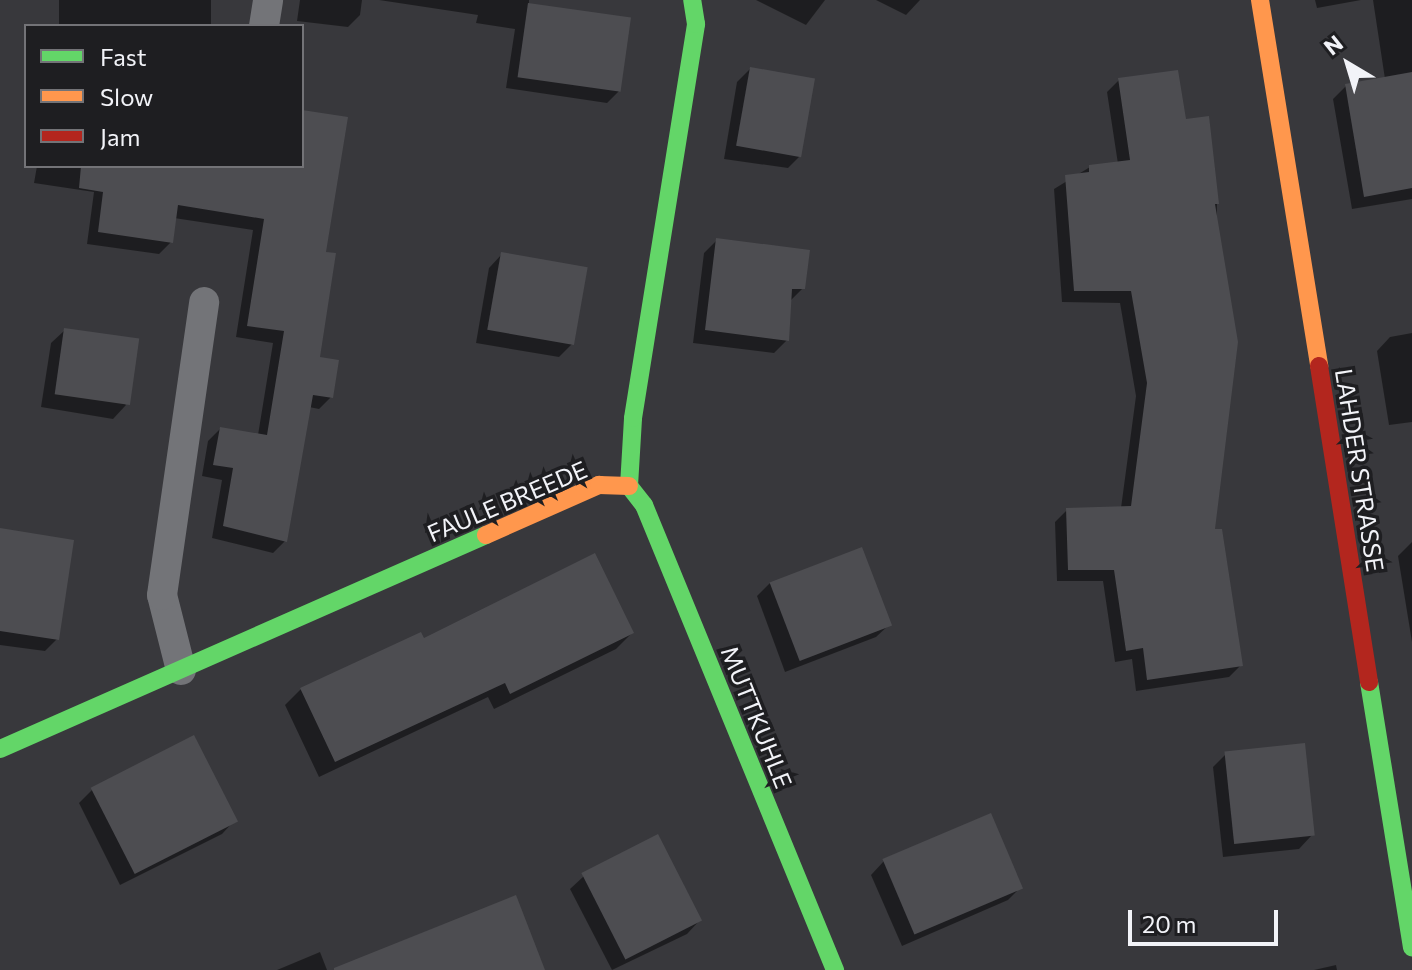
<!DOCTYPE html>
<style>
body{margin:0}
#map{position:relative;width:1412px;height:970px;overflow:hidden;background:#38383c;font-family:Commissioner,sans-serif}
div>[style]{position:absolute}
.shadow>*{inset:0;background:#0007;transform-origin:0 0}
.building>*{inset:0;background:#4d4d51;transform-origin:0 0}
.lane>*{height:30px;margin:-15px;padding:0 15px;transform-origin:15px;border-radius:15px;background:#737478}
.fast>*{height:18px;margin:-9px;padding:0 9px;transform-origin:9px;border-radius:9px;background:#63d668}
.slow>*{height:18px;margin:-9px;padding:0 9px;transform-origin:9px;border-radius:9px;background:#ff974d}
.jam>*{height:18px;margin:-9px;padding:0 9px;transform-origin:9px;border-radius:9px;background:#b3261e}
span{translate:-50% -50%;white-space:nowrap;text-align:center;line-height:1.15;-webkit-text-stroke:7px #1e1e21;paint-order:stroke}
.street-label{font-size:24px;color:#f2f3f8}
.legend{position:absolute;left:24px;top:24px;width:280px;height:144px;box-sizing:border-box;background:#1e1e21;border:2px solid #737377;margin:0;padding:10px 14px;list-style:none;font-size:24px;color:#f2f3f8}
.legend li{display:flex;align-items:center;gap:16px;height:40px}
.legend b{width:40px;border:2px solid #737377}
.north{position:absolute;left:1308px;top:24px;width:80px;height:80px;-webkit-text-stroke:6px #1e1e21;paint-order:stroke;rotate:322deg;font-size:22px;font-weight:700;line-height:32px;text-align:center;color:#f2f3f8}
.north::after{content:'';display:block;margin:auto;width:28px;height:36px;background:#f2f3f8;clip-path:polygon(50% 0,100% 100%,50% 72%,0 100%)}
.scale{position:absolute;left:1128px;top:910px;width:150px;height:36px;box-sizing:border-box;border:4px solid #f2f3f8;border-top:0;padding-left:10px;font-size:24px;line-height:28px;white-space:nowrap;color:#f2f3f8;-webkit-text-stroke:6px #1e1e21;paint-order:stroke}
</style>
<div id="map">
<div class="shadow">
<i style="left:59px;top:0;width:152px;height:26px"></i>
<i style="clip-path:polygon(300px 0,362px 0,360px 15px,348px 27px,297px 21px)"></i>
<i style="clip-path:polygon(379px 0,529px 0,529px 5px,619px 91px,607px 103px,506px 88px,515px 29px,476px 23px,478px 15px)"></i>
<i style="clip-path:polygon(756px 0,825px 0,806px 25px)"></i>
<i style="clip-path:polygon(876px 0,920px 0,906px 15px)"></i>
<i style="clip-path:polygon(1315px 0,1361px 0,1317px 8px)"></i>
<i style="clip-path:polygon(1373px 0,1412px 0,1412px 199px,1352px 209px,1333px 99px,1346px 86px,1385px 79px)"></i>
<i style="clip-path:polygon(750px 69px,801px 155px,788px 168px,724px 159px,737px 82px)"></i>
<i style="clip-path:polygon(1119px 80px,1185px 121px,1217px 203px,1213px 531px,1241px 665px,1229px 677px,1136px 691px,1132px 659px,1115px 662px,1103px 581px,1057px 581px,1055px 522px,1067px 510px,1121px 508px,1136px 396px,1120px 303px,1062px 302px,1054px 189px,1090px 167px,1118px 164px,1107px 92px)"></i>
<i style="clip-path:polygon(302px 112px,323px 253px,318px 359px,331px 397px,319px 409px,309px 407px,285px 541px,273px 553px,212px 538px,222px 480px,202px 476px,208px 441px,220px 429px,258px 435px,273px 343px,236px 337px,253px 230px,174px 218px,171px 242px,159px 254px,87px 244px,94px 192px,34px 183px,37px 166px,302px 166px)"></i>
<i style="clip-path:polygon(717px 240px,803px 288px,789px 302px,787px 340px,774px 353px,693px 343px,704px 253px)"></i>
<i style="clip-path:polygon(502px 254px,572px 344px,559px 357px,476px 343px,489px 268px)"></i>
<i style="clip-path:polygon(65px 330px,126px 405px,113px 419px,41px 407px,51px 343px)"></i>
<i style="clip-path:polygon(1412px 333px,1412px 422px,1389px 425px,1377px 351px,1390px 337px)"></i>
<i style="clip-path:polygon(0 530px,57px 639px,45px 651px,0 645px)"></i>
<i style="clip-path:polygon(1412px 542px,1412px 642px,1398px 556px)"></i>
<i style="clip-path:polygon(770px 583px,890px 624px,876px 637px,785px 672px,757px 596px)"></i>
<i style="clip-path:polygon(632px 633px,616px 649px,494px 709px,488px 697px,319px 777px,285px 705px,301px 689px,423px 641px)"></i>
<i style="clip-path:polygon(1226px 754px,1312px 835px,1299px 849px,1223px 857px,1213px 767px)"></i>
<i style="clip-path:polygon(92px 790px,235px 820px,222px 834px,120px 885px,79px 803px)"></i>
<i style="clip-path:polygon(884px 861px,1021px 887px,1008px 900px,902px 946px,871px 875px)"></i>
<i style="clip-path:polygon(584px 876px,700px 920px,687px 934px,612px 970px,570px 889px)"></i>
<i style="clip-path:polygon(320px 952px,327px 970px,277px 970px)"></i>
<i style="clip-path:polygon(1336px 965px,1337px 970px,1314px 970px)"></i>
</div>
<div class="building">
<i style="left:528px;top:3px;width:104px;height:75px;rotate:8deg"></i>
<i style="left:750px;top:67px;width:66px;height:80px;rotate:10deg"></i>
<i style="clip-path:polygon(1178px 70px,1186px 119px,1209px 116px,1219px 204px,1215px 204px,1238px 342px,1215px 529px,1222px 529px,1243px 666px,1147px 680px,1143px 648px,1126px 651px,1114px 570px,1068px 570px,1066px 508px,1131px 506px,1147px 383px,1131px 291px,1074px 291px,1065px 175px,1089px 172px,1089px 165px,1130px 160px,1118px 78px)"></i>
<i style="clip-path:polygon(1412px 72px,1412px 188px,1364px 197px,1345px 84px)"></i>
<i style="clip-path:polygon(302px 110px,348px 117px,326px 252px,336px 253px,320px 357px,339px 360px,333px 398px,313px 395px,287px 542px,223px 526px,233px 468px,213px 465px,220px 427px,267px 435px,284px 331px,247px 326px,264px 219px,178px 205px,173px 243px,98px 232px,103px 192px,79px 188px,81px 166px,302px 166px)"></i>
<i style="clip-path:polygon(716px 238px,810px 250px,805px 289px,792px 289px,789px 341px,705px 330px)"></i>
<i style="left:501px;top:252px;width:88px;height:79px;rotate:10deg"></i>
<i style="left:64px;top:328px;width:76px;height:67px;rotate:8deg"></i>
<i style="clip-path:polygon(0 528px,74px 540px,59px 640px,0 631px)"></i>
<i style="left:862px;top:547px;width:84px;height:99px;rotate:69deg"></i>
<i style="clip-path:polygon(595px 553px,634px 633px,510px 694px,505px 683px,335px 762px,300px 688px,421px 632px,424px 638px)"></i>
<i style="left:194px;top:735px;width:97px;height:116px;rotate:63deg"></i>
<i style="left:1305px;top:743px;width:93px;height:81px;rotate:84deg"></i>
<i style="left:991px;top:813px;width:82px;height:118px;rotate:67deg"></i>
<i style="left:658px;top:834px;width:97px;height:86px;rotate:63deg"></i>
<i style="clip-path:polygon(516px 895px,545px 970px,334px 970px,334px 968px)"></i>
</div>
<div class="lane">
<i style="left:264px;top:26px;width:26px;rotate:-81deg"></i>
<i style="left:181px;top:670px;width:77px;rotate:-104.2deg"></i>
<i style="left:162px;top:595px;width:296px;rotate:-81.8deg"></i>
</div>
<div class="fast">
<i style="left:629px;top:486px;width:24px;rotate:52deg"></i>
<i style="left:644px;top:505px;width:503px;rotate:67.67deg"></i>
<i style="left:629px;top:486px;width:68px;rotate:-86.6deg"></i>
<i style="left:633px;top:418px;width:399px;rotate:-80.9deg"></i>
<i style="left:696px;top:24px;width:24px;rotate:-99deg"></i>
<i style="left:1369px;top:682px;width:269px;rotate:80.8deg"></i>
<i style="left:0;top:749px;width:531px;rotate:-23.77deg"></i>
</div>
<div class="slow">
<i style="left:1260px;top:0;width:371px;rotate:80.8deg"></i>
<i style="left:486px;top:535px;width:124px;rotate:-23.9deg"></i>
<i style="left:599px;top:485px;width:30px;rotate:2deg"></i>
</div>
<div class="jam">
<i style="left:1319px;top:366px;width:320px;rotate:81deg"></i>
</div>
<div class="street-label">
<span style="left:1360px;top:470px;rotate:81deg">LAHDER STRASSE</span>
<span style="left:507px;top:501px;rotate:-23deg">FAULE BREEDE</span>
<span style="left:757px;top:717px;rotate:68deg">MUTTKUHLE</span>
</div>
<ul class="legend">
<li><b style="height:10px;background:#63d668"></b>Fast</li>
<li><b style="height:10px;background:#ff974d"></b>Slow</li>
<li><b style="height:10px;background:#b3261e"></b>Jam</li>
</ul>
<div class="north">N</div>
<div class="scale">20 m</div>
</div>
